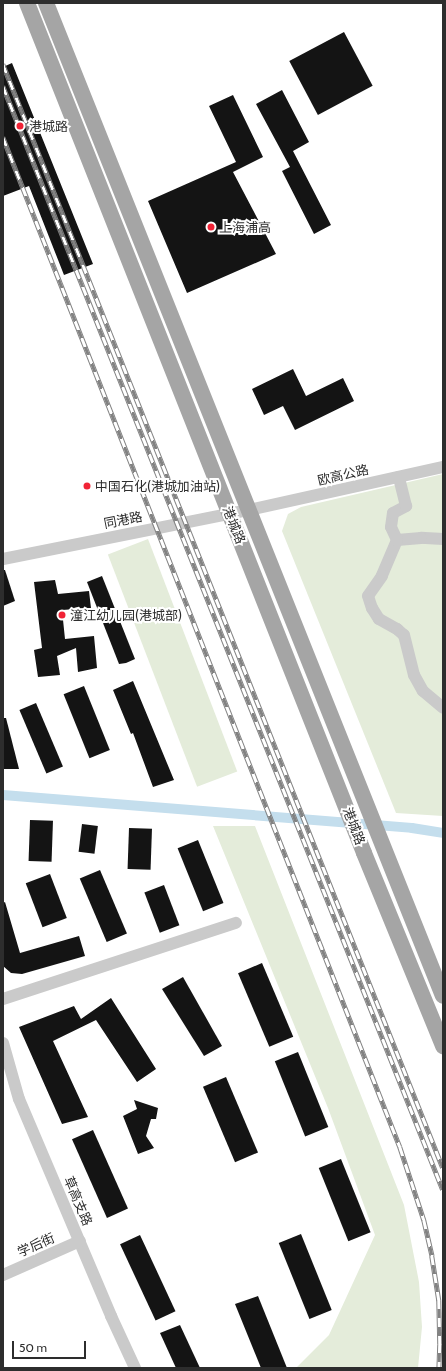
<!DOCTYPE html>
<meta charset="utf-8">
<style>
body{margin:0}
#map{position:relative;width:446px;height:1371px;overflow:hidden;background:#fff;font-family:Cabin,"Noto Sans SC",sans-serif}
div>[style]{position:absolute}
.green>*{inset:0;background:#e4ecda;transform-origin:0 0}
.canal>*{height:10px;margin:-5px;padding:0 5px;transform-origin:5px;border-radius:5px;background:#c4deed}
.building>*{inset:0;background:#141414;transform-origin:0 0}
.minor>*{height:12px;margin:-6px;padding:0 6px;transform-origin:6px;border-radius:6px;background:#cacaca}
.major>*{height:16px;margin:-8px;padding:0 8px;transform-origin:8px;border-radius:8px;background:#a5a5a5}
.rail>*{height:4.5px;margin-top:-2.25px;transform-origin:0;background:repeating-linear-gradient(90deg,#fff 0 9px,#828282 0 18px);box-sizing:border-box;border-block:1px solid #828282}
.dots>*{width:11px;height:11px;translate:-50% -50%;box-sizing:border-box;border:2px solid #fff;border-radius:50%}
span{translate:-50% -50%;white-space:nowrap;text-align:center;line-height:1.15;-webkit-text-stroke:4px #fff;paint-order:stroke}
.poi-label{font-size:13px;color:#2d2d2d}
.left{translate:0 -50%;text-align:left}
.street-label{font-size:13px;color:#2d2d2d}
.frame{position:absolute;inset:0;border:4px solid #2d2d2d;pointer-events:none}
.scale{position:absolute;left:12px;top:1341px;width:74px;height:18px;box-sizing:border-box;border:2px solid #2d2d2d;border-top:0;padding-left:5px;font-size:12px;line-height:14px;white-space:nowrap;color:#2d2d2d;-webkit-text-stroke:3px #fff;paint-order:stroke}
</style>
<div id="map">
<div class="green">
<i style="clip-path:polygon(443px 474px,443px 816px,396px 813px,282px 531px,288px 514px,301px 507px)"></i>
<i style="left:148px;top:539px;width:249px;height:43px;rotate:69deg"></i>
<i style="clip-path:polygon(213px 826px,255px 826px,404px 1205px,419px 1282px,422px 1327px,418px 1368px,296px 1368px,329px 1335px,375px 1235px,328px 1108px)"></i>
</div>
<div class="canal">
<i style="left:3px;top:795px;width:410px;rotate:4.6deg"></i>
<i style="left:412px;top:828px;width:31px;rotate:9deg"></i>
</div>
<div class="building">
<i style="left:344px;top:32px;width:61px;height:62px;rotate:62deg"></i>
<i style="clip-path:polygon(12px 63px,93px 264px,64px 275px,29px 186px,3px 196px,3px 67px)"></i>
<i style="clip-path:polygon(282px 90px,309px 142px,293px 151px,331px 225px,314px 234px,282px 171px,290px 167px,256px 104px)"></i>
<i style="clip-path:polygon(233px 95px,263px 157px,233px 172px,276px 254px,187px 293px,148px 201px,236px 162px,209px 106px)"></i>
<i style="clip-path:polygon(293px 369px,306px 396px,343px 378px,354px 401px,295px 430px,283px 406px,264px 415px,252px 389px)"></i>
<i style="clip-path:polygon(3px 570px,5px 570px,15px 601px,3px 606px)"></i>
<i style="clip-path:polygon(102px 576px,135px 659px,126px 663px,119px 664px,87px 582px)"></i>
<i style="clip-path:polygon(55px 580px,58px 594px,89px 591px,91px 608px,62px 610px,65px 639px,94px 636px,97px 668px,78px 672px,76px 648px,57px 656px,60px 675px,38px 677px,34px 650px,42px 648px,34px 582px)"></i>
<i style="clip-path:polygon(133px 681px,174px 780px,153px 787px,133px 733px,131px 734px,113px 690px)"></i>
<i style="left:84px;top:686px;width:69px;height:22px;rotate:68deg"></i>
<i style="left:36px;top:703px;width:69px;height:18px;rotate:67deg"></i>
<i style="clip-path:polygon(3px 718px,6px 718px,19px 769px,3px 769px)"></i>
<i style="left:30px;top:820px;width:23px;height:41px;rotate:2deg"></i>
<i style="left:82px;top:824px;width:16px;height:28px;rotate:7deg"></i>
<i style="left:129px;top:828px;width:23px;height:41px;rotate:2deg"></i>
<i style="left:198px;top:840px;width:68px;height:22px;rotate:68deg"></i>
<i style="left:100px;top:870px;width:69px;height:22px;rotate:67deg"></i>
<i style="left:50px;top:874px;width:47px;height:26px;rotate:69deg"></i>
<i style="left:164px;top:885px;width:43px;height:21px;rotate:69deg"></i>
<i style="clip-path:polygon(5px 902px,20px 953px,79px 936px,85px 956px,22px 974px,11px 973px,3px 966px,3px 903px)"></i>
<i style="left:262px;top:963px;width:80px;height:26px;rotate:67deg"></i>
<i style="clip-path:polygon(183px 977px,222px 1046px,204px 1056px,162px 989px)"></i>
<i style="clip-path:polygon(111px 998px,156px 1069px,137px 1082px,96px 1020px,53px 1041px,88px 1117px,62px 1124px,19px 1027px,74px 1006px,81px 1019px)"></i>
<i style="left:298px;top:1052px;width:81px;height:25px;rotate:68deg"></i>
<i style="left:226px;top:1077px;width:82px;height:25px;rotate:67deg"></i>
<i style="clip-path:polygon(134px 1100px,158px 1108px,156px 1119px,151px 1119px,146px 1136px,154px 1148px,138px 1154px,123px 1116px,137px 1109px)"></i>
<i style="left:93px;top:1130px;width:86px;height:23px;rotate:66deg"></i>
<i style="left:341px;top:1159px;width:79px;height:24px;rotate:68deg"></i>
<i style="left:301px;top:1234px;width:82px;height:24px;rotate:68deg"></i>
<i style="left:140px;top:1235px;width:84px;height:22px;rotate:65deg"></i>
<i style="clip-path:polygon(258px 1296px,287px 1368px,261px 1368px,235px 1304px)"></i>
<i style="clip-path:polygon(180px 1325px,200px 1368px,176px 1368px,160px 1333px)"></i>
</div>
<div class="minor">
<i style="left:443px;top:539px;width:22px;rotate:-177deg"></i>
<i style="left:421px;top:538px;width:24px;rotate:175deg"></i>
<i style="left:397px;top:540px;width:39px;rotate:113deg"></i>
<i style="left:382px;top:576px;width:24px;rotate:125deg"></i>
<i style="left:368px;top:596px;width:13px;rotate:72deg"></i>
<i style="left:372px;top:608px;width:13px;rotate:58deg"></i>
<i style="left:379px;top:619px;width:21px;rotate:29deg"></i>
<i style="left:397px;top:629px;width:9px;rotate:41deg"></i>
<i style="left:404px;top:635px;width:41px;rotate:76deg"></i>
<i style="left:414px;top:675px;width:18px;rotate:61deg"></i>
<i style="left:423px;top:691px;width:26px;rotate:40deg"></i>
<i style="left:397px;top:540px;width:14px;rotate:-115deg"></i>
<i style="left:391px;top:527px;width:14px;rotate:-82deg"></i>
<i style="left:393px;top:513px;width:15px;rotate:-28deg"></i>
<i style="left:406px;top:506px;width:30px;rotate:-104deg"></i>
<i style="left:3px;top:559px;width:251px;rotate:-11.3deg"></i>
<i style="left:249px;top:510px;width:199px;rotate:-12.5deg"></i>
<i style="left:3px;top:999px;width:245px;rotate:-18.1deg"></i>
<i style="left:3px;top:1043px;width:58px;rotate:74.1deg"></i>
<i style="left:19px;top:1099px;width:236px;rotate:67deg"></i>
<i style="left:111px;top:1316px;width:57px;rotate:65.2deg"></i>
<i style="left:3px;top:1275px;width:84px;rotate:-23.8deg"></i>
</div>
<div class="major">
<i style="left:27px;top:3px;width:914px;rotate:68.37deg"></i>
<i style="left:364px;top:853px;width:209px;rotate:67.7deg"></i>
<i style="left:46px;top:3px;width:1069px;rotate:68.21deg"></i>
</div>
<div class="rail">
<i style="left:3px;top:64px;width:1188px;rotate:68.27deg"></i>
<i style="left:3px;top:86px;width:1188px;rotate:68.27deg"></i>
<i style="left:3px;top:137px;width:1085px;rotate:68.54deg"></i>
<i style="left:400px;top:1147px;width:77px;rotate:71.8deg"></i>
<i style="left:424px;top:1220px;width:37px;rotate:77deg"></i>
<i style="left:432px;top:1256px;width:45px;rotate:81deg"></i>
<i style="left:439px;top:1300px;width:44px;rotate:88.7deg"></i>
<i style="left:440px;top:1344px;width:24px;rotate:92deg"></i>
</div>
<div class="dots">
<i style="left:20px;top:126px;background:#f12336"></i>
<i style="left:211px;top:227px;background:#f12336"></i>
<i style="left:87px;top:486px;background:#f12336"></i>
<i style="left:62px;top:615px;background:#f12336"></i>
</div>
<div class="poi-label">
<span class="left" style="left:29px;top:126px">港城路</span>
<span class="left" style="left:219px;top:227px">上海浦高</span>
<span class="left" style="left:95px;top:486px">中国石化(港城加油站)</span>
<span class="left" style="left:70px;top:615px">潼江幼儿园(港城部)</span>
</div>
<div class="street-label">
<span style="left:343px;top:475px;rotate:-13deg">欧高公路</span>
<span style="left:123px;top:520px;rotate:-11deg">同港路</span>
<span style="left:234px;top:525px;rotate:68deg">港城路</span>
<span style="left:354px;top:826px;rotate:69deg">港城路</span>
<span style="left:78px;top:1201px;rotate:67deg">草高支路</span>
<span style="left:36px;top:1245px;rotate:-24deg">学后街</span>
</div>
<div class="frame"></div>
<div class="scale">50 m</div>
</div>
